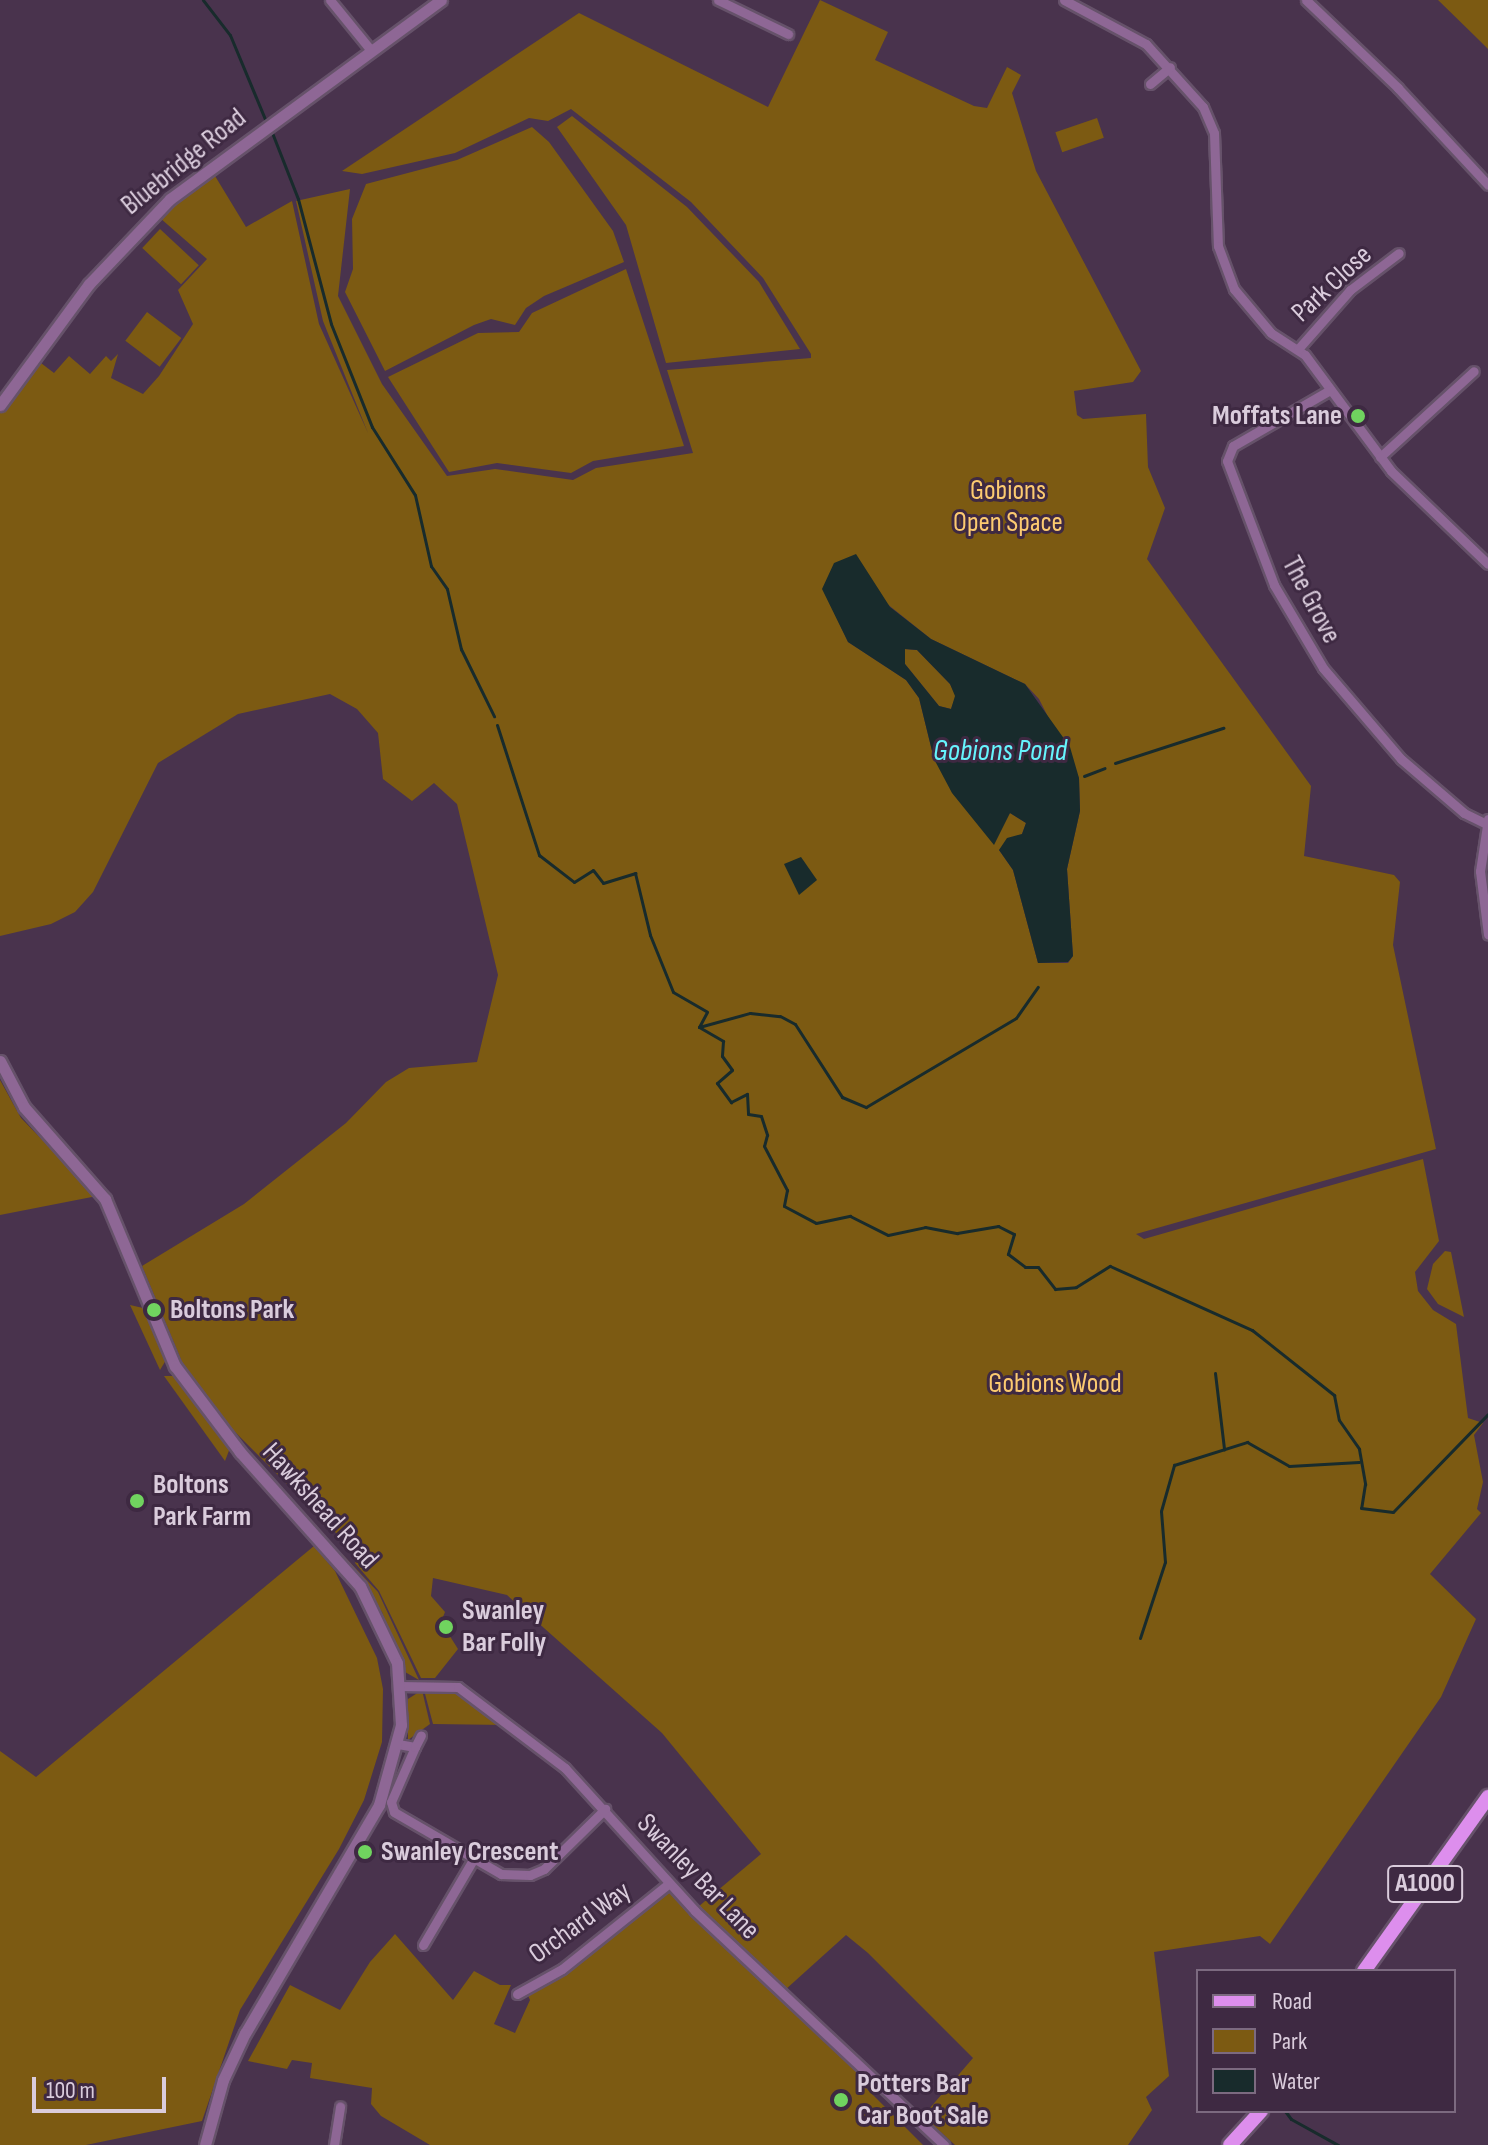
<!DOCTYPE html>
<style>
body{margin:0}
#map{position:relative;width:1488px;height:2145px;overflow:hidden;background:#49334d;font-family:"Sofia Sans Condensed",sans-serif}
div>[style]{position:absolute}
.green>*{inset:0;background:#7c5a12;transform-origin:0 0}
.water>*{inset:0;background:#182b2c}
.stream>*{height:3px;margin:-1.5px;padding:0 1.5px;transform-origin:1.5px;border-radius:1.5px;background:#182b2c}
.roads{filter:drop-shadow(2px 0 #66526a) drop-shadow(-2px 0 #66526a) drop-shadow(0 2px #66526a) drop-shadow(0 -2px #66526a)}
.minor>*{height:9px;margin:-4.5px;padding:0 4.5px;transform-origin:4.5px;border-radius:4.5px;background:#8e6795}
.tertiary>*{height:11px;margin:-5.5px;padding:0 5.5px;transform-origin:5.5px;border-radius:5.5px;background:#8e6795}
.primary>*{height:14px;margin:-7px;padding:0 7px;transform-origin:7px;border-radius:7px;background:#dd8eed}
.dots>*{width:22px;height:22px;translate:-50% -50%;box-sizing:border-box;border:4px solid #3e2942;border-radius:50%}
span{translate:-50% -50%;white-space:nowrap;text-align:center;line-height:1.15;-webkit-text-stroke:6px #3e2942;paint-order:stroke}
.shield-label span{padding:2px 6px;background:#3e2942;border:2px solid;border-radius:6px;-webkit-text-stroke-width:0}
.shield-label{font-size:26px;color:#daccdc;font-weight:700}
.street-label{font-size:28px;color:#daccdc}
.poi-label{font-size:28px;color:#daccdc;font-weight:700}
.right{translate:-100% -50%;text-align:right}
.left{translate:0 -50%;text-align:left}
.park-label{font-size:28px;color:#fcca70}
.water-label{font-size:30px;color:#66f4fd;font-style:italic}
.legend{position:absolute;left:1196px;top:1969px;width:260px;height:144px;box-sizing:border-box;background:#3e2942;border:2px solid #7c6a80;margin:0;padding:10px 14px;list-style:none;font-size:24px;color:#daccdc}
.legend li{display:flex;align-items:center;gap:16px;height:40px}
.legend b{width:40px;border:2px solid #7c6a80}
.scale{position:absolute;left:32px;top:2077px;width:134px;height:36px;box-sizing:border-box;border:4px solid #daccdc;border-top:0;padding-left:10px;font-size:24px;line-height:28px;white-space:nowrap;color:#daccdc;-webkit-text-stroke:6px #3e2942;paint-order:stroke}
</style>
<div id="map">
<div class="green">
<i style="clip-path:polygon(evenodd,820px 0,888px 32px,875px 60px,974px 106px,987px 108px,1007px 67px,1021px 75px,1012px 93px,1036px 171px,1141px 371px,1133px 382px,1074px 391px,1077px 415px,1083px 419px,1146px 414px,1148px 467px,1165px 508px,1147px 559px,1311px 786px,1304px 856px,1394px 875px,1400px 882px,1393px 945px,1436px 1149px,1136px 1234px,1144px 1239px,1423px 1159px,1439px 1241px,1415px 1272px,1418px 1291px,1433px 1310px,1456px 1324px,1468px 1418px,1483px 1423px,1474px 1435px,1483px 1482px,1477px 1509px,1481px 1513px,1430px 1574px,1476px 1619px,1441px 1697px,1270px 1944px,1260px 1936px,1154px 1952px,1169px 2076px,1146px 2097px,1152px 2110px,1128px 2145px,955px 2145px,923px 2116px,973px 2058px,868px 1953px,846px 1935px,785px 1990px,698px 1907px,761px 1854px,662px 1733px,507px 1595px,433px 1578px,431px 1596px,445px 1612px,441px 1622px,458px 1649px,435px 1678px,421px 1678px,379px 1591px,355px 1563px,359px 1556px,232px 1429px,182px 1362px,142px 1266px,244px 1204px,346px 1123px,386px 1082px,409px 1068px,477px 1062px,498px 975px,457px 804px,434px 783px,412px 801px,383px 779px,378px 733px,357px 709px,330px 694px,238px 714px,158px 763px,93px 892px,75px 912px,51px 924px,0 936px,0 410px,37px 360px,54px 373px,69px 356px,90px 374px,106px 356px,111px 361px,118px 354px,111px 378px,143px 394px,159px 376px,193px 324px,178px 290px,207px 259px,160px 218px,212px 171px,246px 227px,292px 201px,319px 324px,368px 433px,323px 321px,296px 201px,350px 189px,338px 296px,382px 384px,447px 476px,495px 469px,573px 480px,596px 468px,693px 453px,667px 370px,811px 358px,811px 354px,763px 278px,691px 202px,571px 109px,548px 121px,529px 118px,455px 153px,362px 174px,342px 171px,579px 13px,768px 107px,820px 0,823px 589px,886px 603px,931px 639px,1025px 684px,1039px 699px,1079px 778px,1080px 811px,1067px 869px,1073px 956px,1068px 963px,1038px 963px,1013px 870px,999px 850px,1022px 834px,1026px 823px,1010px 813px,1004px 818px,934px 759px,919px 698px,906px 680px,848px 642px,823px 589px)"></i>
<i style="clip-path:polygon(1438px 0,1488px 0,1488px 49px,1480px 41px)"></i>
<i style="clip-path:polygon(572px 116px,687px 207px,759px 282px,800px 349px,666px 363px,626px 225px,557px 127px)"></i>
<i style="left:1097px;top:118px;width:21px;height:44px;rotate:71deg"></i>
<i style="clip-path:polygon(532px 127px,549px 142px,613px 231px,624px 262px,544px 296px,526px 308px,515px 325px,491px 319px,474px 325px,385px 371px,345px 292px,353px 269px,352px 219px,366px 184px,457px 160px)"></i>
<i style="left:160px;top:229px;width:53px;height:26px;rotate:43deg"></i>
<i style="clip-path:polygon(626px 269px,684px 446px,593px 461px,571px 473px,497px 463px,449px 472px,388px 377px,478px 333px,519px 332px,532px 313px)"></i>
<i style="left:147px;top:312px;width:43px;height:36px;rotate:37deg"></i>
<i style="clip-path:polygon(904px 649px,917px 650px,950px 684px,956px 696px,951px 709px,939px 706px,905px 664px)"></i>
<i style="clip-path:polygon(0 1080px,21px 1118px,97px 1196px,0 1215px)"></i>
<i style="clip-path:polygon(1445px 1251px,1451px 1252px,1464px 1317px,1438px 1304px,1427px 1289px,1433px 1264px)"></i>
<i style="clip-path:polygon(130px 1305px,143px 1308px,166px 1360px,160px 1370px)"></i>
<i style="clip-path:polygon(164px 1376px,175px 1376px,230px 1448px,225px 1461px)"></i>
<i style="clip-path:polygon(314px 1546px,335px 1571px,377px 1658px,383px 1689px,382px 1742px,364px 1800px,339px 1849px,240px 2010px,202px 2121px,86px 2145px,0 2145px,0 1751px,36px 1777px)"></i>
<i style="clip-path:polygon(341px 1553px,378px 1592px,419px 1680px,405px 1672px,382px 1612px)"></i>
<i style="clip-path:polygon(422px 1690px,430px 1724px,408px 1740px,408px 1699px)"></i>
<i style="clip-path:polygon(424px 1690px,452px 1691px,505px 1725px,433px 1724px)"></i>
<i style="clip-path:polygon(669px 1892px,863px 2072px,858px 2080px,923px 2145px,430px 2145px,381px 2116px,371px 2104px,372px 2088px,310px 2078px,312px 2063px,292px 2060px,287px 2069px,248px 2061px,290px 1985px,340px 2010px,370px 1962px,395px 1934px,453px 2000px,474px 1971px,500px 1985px,511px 1985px,494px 2024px,515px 2033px,530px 2000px,526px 1991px,554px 1980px)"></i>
</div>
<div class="water">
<i style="clip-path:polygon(evenodd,856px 554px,890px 607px,931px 639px,1025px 684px,1070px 747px,1079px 778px,1080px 811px,1067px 869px,1073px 956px,1068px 962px,1038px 963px,1013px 870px,999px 850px,1007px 838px,1022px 834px,1026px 823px,1010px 813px,994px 845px,952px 793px,934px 759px,919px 698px,906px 680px,848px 642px,822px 589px,834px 563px,856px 554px,905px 649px,917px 650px,950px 684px,955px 696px,951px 709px,939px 706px,905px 664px,905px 649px)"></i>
<i style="clip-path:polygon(801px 857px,817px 880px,799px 895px,784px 864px)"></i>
</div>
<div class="stream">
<i style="left:203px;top:0;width:44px;rotate:52.4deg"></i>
<i style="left:230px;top:35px;width:96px;rotate:67.4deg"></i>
<i style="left:271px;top:130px;width:74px;rotate:68.6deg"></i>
<i style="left:298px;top:199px;width:129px;rotate:75.2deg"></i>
<i style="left:331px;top:324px;width:111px;rotate:68.3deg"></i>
<i style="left:372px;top:427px;width:80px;rotate:57.7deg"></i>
<i style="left:415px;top:495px;width:73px;rotate:77.3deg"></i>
<i style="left:431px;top:566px;width:28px;rotate:55deg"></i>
<i style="left:447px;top:589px;width:62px;rotate:76.9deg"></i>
<i style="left:461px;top:649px;width:75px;rotate:63.8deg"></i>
<i style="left:497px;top:725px;width:137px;rotate:72.1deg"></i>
<i style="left:539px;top:855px;width:44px;rotate:37.6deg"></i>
<i style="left:574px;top:882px;width:22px;rotate:-32deg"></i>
<i style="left:593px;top:870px;width:16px;rotate:52deg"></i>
<i style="left:603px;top:883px;width:34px;rotate:-17deg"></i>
<i style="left:635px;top:873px;width:64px;rotate:76.4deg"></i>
<i style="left:650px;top:935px;width:61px;rotate:68deg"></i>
<i style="left:673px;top:992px;width:39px;rotate:30deg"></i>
<i style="left:707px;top:1012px;width:17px;rotate:118deg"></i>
<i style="left:699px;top:1027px;width:28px;rotate:30deg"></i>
<i style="left:723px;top:1041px;width:15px;rotate:94deg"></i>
<i style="left:722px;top:1056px;width:17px;rotate:54deg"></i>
<i style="left:732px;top:1070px;width:20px;rotate:139deg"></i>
<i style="left:717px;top:1083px;width:24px;rotate:54deg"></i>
<i style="left:731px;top:1102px;width:18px;rotate:-27deg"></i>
<i style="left:747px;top:1094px;width:20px;rotate:87deg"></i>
<i style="left:748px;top:1114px;width:13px;rotate:9deg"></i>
<i style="left:761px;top:1116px;width:20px;rotate:72deg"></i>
<i style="left:767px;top:1135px;width:11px;rotate:105deg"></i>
<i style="left:764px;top:1146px;width:50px;rotate:62.4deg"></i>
<i style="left:787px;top:1190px;width:16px;rotate:101deg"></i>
<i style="left:784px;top:1206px;width:36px;rotate:28deg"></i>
<i style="left:816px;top:1223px;width:35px;rotate:-12deg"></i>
<i style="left:850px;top:1216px;width:42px;rotate:26.6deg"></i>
<i style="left:888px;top:1235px;width:38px;rotate:-12deg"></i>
<i style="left:925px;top:1227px;width:33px;rotate:11deg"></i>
<i style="left:957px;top:1233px;width:42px;rotate:-9.7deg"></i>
<i style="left:998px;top:1226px;width:18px;rotate:27deg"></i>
<i style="left:1014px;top:1234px;width:21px;rotate:107deg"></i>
<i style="left:1008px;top:1254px;width:21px;rotate:37deg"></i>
<i style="left:1025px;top:1267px;width:13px"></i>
<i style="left:1038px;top:1267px;width:28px;rotate:52deg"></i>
<i style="left:1055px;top:1289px;width:21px;rotate:-5deg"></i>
<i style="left:1076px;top:1287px;width:40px;rotate:-32deg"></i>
<i style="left:1110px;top:1266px;width:156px;rotate:24.3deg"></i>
<i style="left:1252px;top:1330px;width:105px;rotate:38.4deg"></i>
<i style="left:1334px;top:1395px;width:25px;rotate:79deg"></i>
<i style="left:1339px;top:1420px;width:35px;rotate:55deg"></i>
<i style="left:1359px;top:1449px;width:36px;rotate:80deg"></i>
<i style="left:1365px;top:1484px;width:24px;rotate:99deg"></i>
<i style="left:1361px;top:1508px;width:32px;rotate:7deg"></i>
<i style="left:1393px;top:1512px;width:136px;rotate:-45.9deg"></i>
<i style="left:1115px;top:763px;width:114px;rotate:-18deg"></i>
<i style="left:1084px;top:776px;width:22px;rotate:-21deg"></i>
<i style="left:699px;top:1027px;width:53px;rotate:-15.4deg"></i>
<i style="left:750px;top:1013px;width:30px;rotate:6deg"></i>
<i style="left:780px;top:1016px;width:17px;rotate:28deg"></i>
<i style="left:795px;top:1024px;width:87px;rotate:57.2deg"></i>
<i style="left:842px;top:1097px;width:26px;rotate:23deg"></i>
<i style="left:866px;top:1107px;width:174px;rotate:-30.7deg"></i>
<i style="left:1016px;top:1018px;width:38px;rotate:-55deg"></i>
<i style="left:1215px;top:1373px;width:77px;rotate:83.2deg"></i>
<i style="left:1140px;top:1638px;width:80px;rotate:-71.8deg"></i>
<i style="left:1165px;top:1562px;width:51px;rotate:-94.5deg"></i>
<i style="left:1161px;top:1511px;width:48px;rotate:-74.2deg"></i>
<i style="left:1174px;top:1465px;width:77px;rotate:-17.5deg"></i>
<i style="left:1247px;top:1442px;width:48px;rotate:29.7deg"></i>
<i style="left:1289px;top:1466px;width:70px;rotate:-3.3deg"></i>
<i style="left:1285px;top:2111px;width:10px;rotate:53deg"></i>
<i style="left:1291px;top:2119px;width:54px;rotate:29deg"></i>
</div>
<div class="roads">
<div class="minor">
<i style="left:330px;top:0;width:63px;rotate:50.8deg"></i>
<i style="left:718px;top:0;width:78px;rotate:25.9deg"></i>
<i style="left:1064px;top:0;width:93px;rotate:28.2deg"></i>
<i style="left:1146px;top:44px;width:85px;rotate:47.9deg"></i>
<i style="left:1203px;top:107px;width:28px;rotate:67deg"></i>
<i style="left:1214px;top:133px;width:113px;rotate:88deg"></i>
<i style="left:1218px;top:246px;width:46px;rotate:69.6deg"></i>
<i style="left:1234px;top:289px;width:57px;rotate:49.9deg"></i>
<i style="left:1271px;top:333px;width:40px;rotate:32.9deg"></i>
<i style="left:1305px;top:355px;width:144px;rotate:53.4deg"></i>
<i style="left:1391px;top:471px;width:134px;rotate:43.8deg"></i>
<i style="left:1306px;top:0;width:127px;rotate:43.7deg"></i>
<i style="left:1398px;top:88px;width:132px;rotate:47.1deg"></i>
<i style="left:1150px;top:84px;width:26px;rotate:-40deg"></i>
<i style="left:1298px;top:349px;width:79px;rotate:-48.6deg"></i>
<i style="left:1350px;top:290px;width:61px;rotate:-37.1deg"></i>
<i style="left:1330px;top:390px;width:112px;rotate:150deg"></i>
<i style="left:1233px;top:446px;width:16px;rotate:112deg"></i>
<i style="left:1227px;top:461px;width:133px;rotate:69.2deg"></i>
<i style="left:1274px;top:585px;width:96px;rotate:59.4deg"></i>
<i style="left:1323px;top:668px;width:120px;rotate:49.4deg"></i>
<i style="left:1401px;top:759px;width:83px;rotate:40.6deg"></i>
<i style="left:1464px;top:813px;width:25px;rotate:26deg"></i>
<i style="left:1380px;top:457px;width:127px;rotate:-42.5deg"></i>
<i style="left:1488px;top:819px;width:53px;rotate:98.7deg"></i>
<i style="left:1480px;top:871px;width:64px;rotate:82.8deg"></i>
<i style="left:400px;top:1686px;width:58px;rotate:1deg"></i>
<i style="left:458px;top:1687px;width:134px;rotate:37.1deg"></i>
<i style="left:565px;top:1768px;width:193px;rotate:47.7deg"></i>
<i style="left:695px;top:1911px;width:342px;rotate:43.2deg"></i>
<i style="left:398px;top:1744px;width:17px;rotate:10deg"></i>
<i style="left:415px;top:1747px;width:60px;rotate:113.6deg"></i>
<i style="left:391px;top:1802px;width:10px;rotate:73deg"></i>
<i style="left:394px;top:1812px;width:124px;rotate:30.1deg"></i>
<i style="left:501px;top:1874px;width:29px;rotate:2deg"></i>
<i style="left:530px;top:1875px;width:15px;rotate:-23deg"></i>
<i style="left:544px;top:1869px;width:86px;rotate:-44.5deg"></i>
<i style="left:415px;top:1747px;width:13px;rotate:-63deg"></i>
<i style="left:423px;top:1945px;width:101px;rotate:-59.6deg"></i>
<i style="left:517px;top:1994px;width:51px;rotate:-29.1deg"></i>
<i style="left:562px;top:1969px;width:136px;rotate:-38.7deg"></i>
<i style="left:334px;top:2145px;width:39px;rotate:-81deg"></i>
</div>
<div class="tertiary">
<i style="left:0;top:405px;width:150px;rotate:-53.7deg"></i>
<i style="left:89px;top:284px;width:117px;rotate:-46.4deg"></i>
<i style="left:170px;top:199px;width:336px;rotate:-36.3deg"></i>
<i style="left:0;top:1061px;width:52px;rotate:62.4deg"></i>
<i style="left:24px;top:1107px;width:123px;rotate:48.6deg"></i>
<i style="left:105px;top:1199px;width:181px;rotate:67.3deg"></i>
<i style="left:175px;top:1366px;width:108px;rotate:52.9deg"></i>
<i style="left:240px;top:1452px;width:180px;rotate:48.2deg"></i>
<i style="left:360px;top:1586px;width:85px;rotate:64.3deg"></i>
<i style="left:397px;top:1663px;width:62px;rotate:86.3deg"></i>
<i style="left:401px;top:1725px;width:83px;rotate:105.4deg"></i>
<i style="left:379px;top:1805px;width:264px;rotate:120.4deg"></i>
<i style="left:245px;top:2033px;width:52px;rotate:115.1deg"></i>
<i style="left:223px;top:2080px;width:67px;rotate:105.5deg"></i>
</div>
<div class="primary">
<i style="left:1364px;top:1971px;width:214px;rotate:-54.5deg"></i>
<i style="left:1230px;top:2145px;width:46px;rotate:-47.6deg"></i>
</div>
</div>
<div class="dots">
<i style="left:1358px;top:416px;background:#70d35f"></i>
<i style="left:154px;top:1310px;background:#70d35f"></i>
<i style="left:137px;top:1501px;background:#70d35f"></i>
<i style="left:446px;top:1627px;background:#70d35f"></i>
<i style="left:365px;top:1852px;background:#70d35f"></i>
<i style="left:841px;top:2100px;background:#70d35f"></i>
</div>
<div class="shield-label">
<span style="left:1425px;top:1884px">A1000</span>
</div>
<div class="street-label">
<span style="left:184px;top:162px;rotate:-39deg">Bluebridge Road</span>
<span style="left:1332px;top:284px;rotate:-43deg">Park Close</span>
<span style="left:1311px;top:600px;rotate:62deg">The Grove</span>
<span style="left:320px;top:1506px;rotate:48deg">Hawkshead Road</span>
<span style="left:698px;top:1877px;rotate:46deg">Swanley Bar Lane</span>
<span style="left:580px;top:1923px;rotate:-36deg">Orchard Way</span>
</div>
<div class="poi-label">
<span class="right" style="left:1342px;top:416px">Moffats Lane</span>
<span class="left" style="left:170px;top:1310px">Boltons Park</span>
<span class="left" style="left:153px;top:1501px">Boltons<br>Park Farm</span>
<span class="left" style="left:462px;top:1627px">Swanley<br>Bar Folly</span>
<span class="left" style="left:381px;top:1852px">Swanley Crescent</span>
<span class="left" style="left:857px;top:2100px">Potters Bar<br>Car Boot Sale</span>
</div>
<div class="park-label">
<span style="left:1008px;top:507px">Gobions<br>Open Space</span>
<span style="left:1055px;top:1384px">Gobions Wood</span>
</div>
<div class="water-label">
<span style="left:1000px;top:751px">Gobions Pond</span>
</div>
<ul class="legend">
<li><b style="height:10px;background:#dd8eed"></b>Road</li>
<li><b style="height:22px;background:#7c5a12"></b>Park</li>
<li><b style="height:22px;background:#182b2c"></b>Water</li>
</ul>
<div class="scale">100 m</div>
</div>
